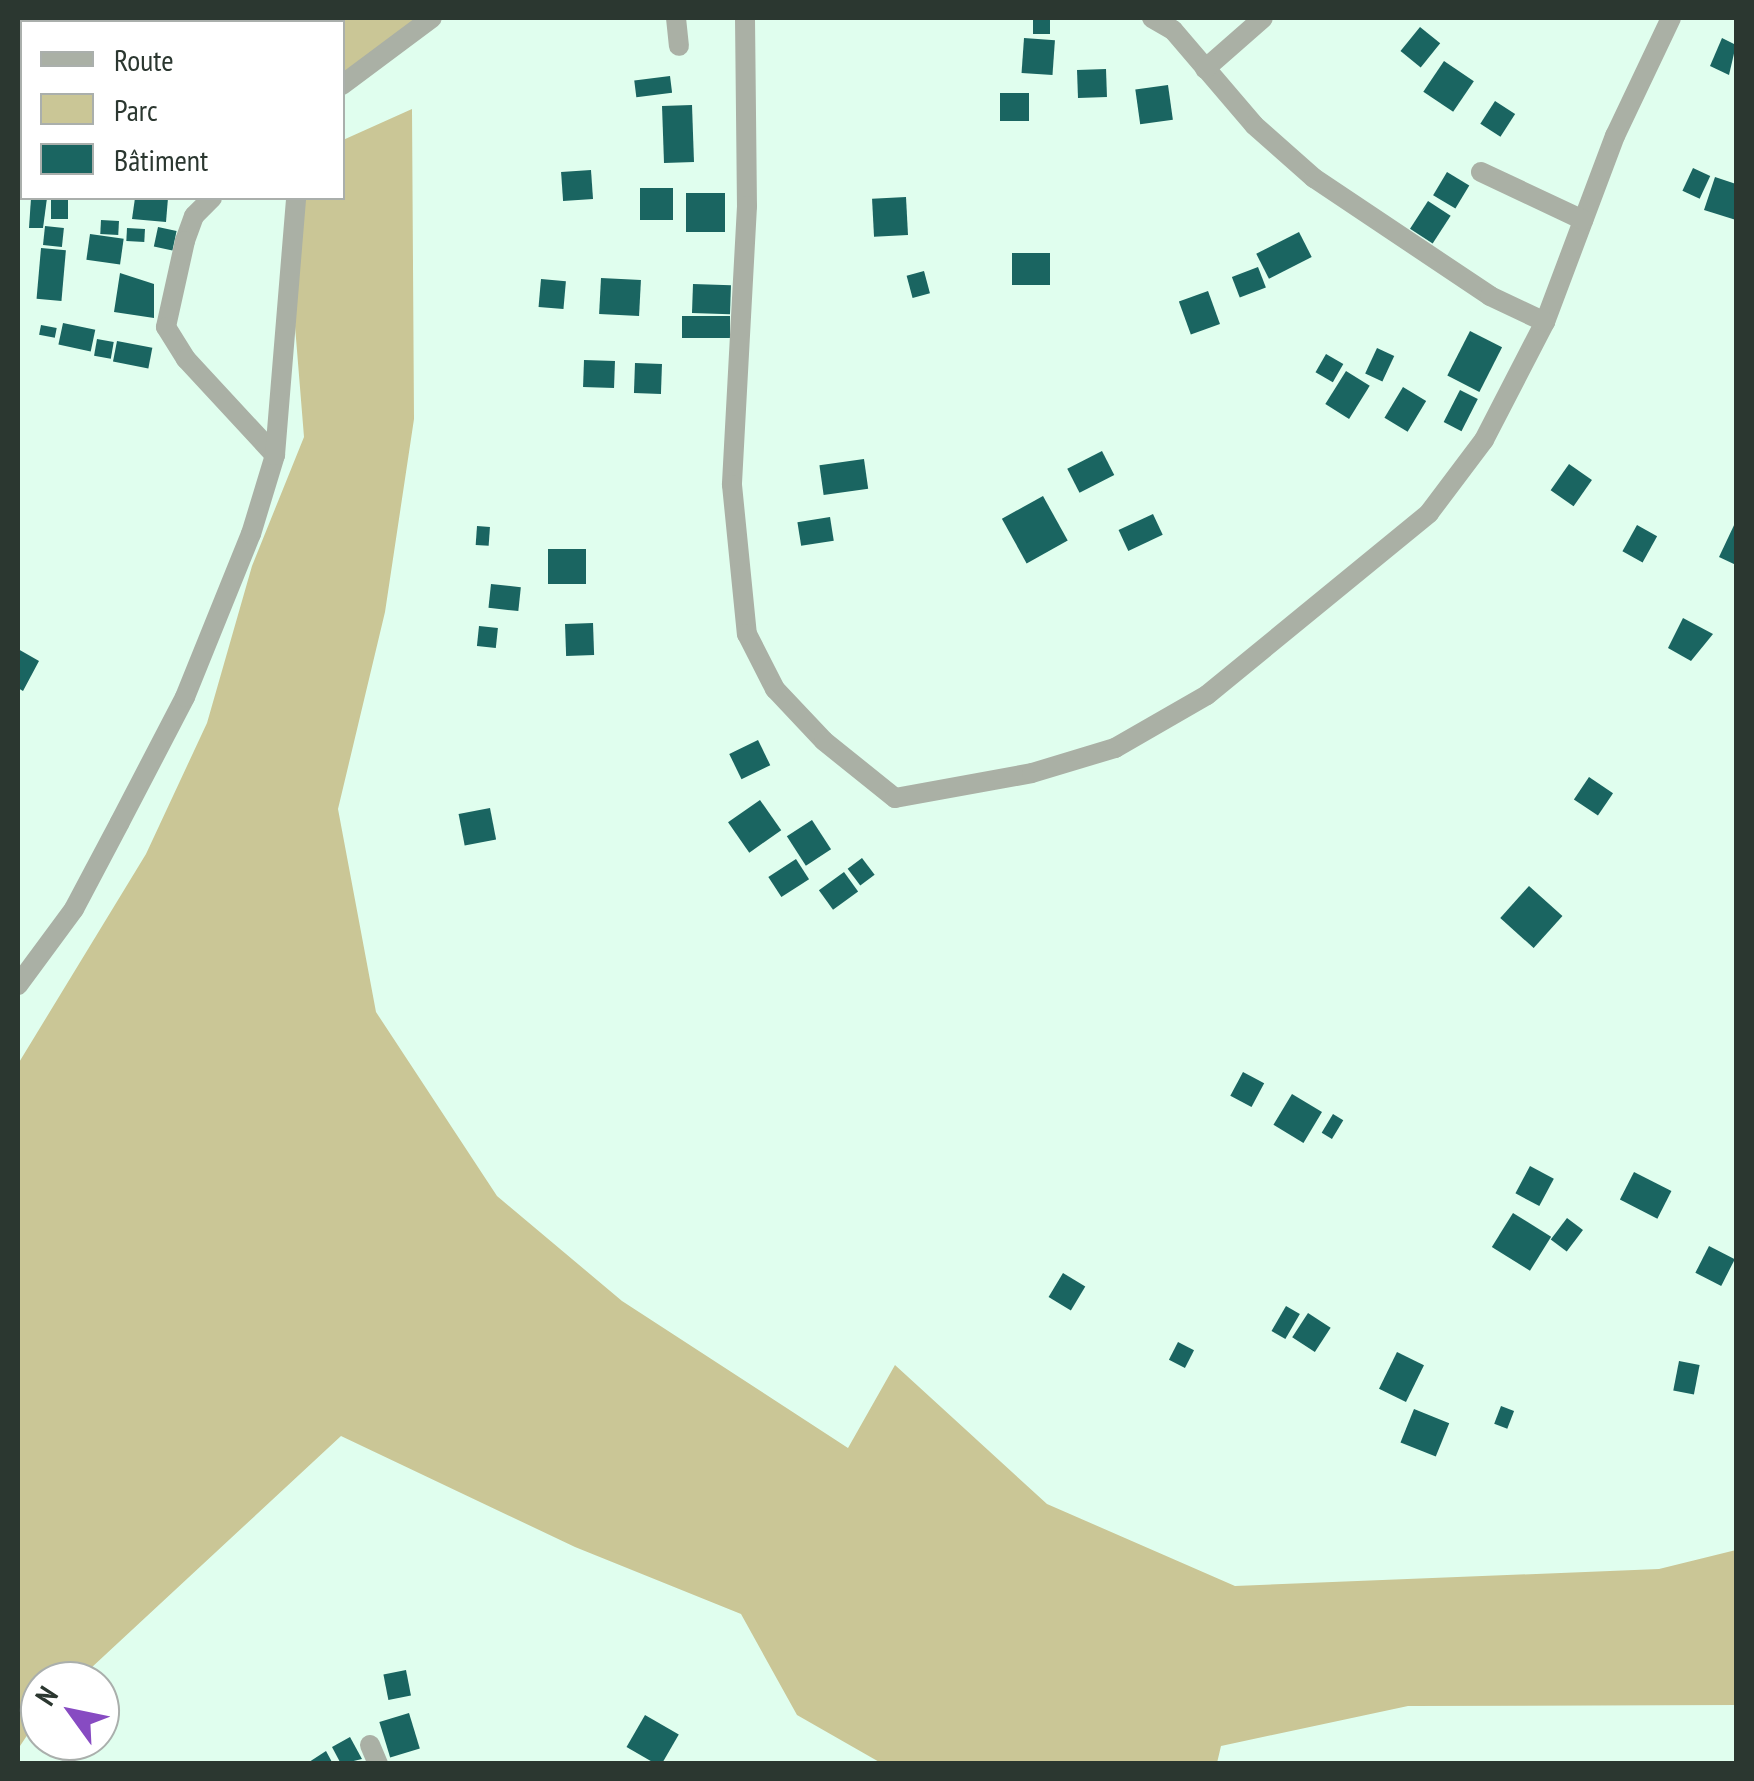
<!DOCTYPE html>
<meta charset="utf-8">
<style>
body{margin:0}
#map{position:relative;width:1754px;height:1781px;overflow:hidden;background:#e0feee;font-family:"PT Sans Narrow",sans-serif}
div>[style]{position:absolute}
.green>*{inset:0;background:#cac696}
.building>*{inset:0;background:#1a6561;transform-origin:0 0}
.minor>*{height:20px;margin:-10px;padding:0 10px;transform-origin:10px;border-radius:10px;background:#aab0a5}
span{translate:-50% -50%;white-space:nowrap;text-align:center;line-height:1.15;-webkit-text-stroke:10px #fff;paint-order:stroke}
.frame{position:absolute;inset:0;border:20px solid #2b3730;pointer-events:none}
.legend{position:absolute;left:20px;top:20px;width:325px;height:180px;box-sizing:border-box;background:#fff;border:2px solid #aaafac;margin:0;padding:12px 18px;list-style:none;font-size:30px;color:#2b3730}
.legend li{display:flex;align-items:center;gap:20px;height:50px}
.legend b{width:50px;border:2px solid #aaafac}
.north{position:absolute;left:20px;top:1661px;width:100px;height:100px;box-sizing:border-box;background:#fff;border:2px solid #aaafac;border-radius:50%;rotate:303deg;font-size:28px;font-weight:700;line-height:40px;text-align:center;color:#2b3730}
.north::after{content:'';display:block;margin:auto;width:35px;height:45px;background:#874bc2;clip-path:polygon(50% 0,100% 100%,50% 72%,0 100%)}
</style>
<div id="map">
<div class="green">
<i style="clip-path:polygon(294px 18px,418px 18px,343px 79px,342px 22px)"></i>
<i style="clip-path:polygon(412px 109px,414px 419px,385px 612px,338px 809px,376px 1012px,497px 1196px,622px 1301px,848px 1448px,895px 1365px,1047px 1504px,1235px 1586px,1659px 1569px,1736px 1550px,1736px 1705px,1408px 1706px,1221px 1746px,1217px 1763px,881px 1763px,797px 1715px,741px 1614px,575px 1547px,341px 1436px,77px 1681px,40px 1681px,40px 1716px,18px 1749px,18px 1064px,146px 854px,207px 723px,252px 566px,304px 437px,295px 326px,299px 198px,342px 198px,343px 140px)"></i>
</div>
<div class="building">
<i style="left:148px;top:18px;width:34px;height:4px"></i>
<i style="left:1033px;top:18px;width:17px;height:16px"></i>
<i style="left:1420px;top:27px;width:26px;height:31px;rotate:39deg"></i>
<i style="left:1024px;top:38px;width:31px;height:35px;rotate:4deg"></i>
<i style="clip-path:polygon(1722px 38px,1736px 45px,1729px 75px,1710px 66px)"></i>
<i style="left:1444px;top:61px;width:36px;height:37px;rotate:34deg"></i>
<i style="left:1106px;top:69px;width:28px;height:29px;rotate:88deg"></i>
<i style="left:670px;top:76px;width:17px;height:36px;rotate:83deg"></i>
<i style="left:1168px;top:85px;width:35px;height:33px;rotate:82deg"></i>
<i style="left:1000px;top:93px;width:29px;height:28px"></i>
<i style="left:1495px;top:101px;width:24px;height:27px;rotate:33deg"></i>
<i style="left:692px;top:105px;width:57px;height:30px;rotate:88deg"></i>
<i style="left:1693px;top:168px;width:19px;height:25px;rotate:25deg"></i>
<i style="left:591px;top:170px;width:29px;height:30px;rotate:86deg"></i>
<i style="left:1447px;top:172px;width:26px;height:27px;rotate:31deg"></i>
<i style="clip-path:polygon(1715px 177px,1736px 184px,1736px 220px,1704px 210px)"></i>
<i style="left:673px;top:188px;width:32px;height:33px;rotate:90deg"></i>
<i style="left:686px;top:193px;width:39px;height:39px"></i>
<i style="left:906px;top:197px;width:38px;height:34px;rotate:87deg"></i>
<i style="clip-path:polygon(31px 198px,47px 198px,43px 228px,29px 228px)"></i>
<i style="left:51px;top:198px;width:17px;height:21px"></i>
<i style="clip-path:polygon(135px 198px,168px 198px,166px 222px,132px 219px)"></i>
<i style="left:1428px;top:201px;width:27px;height:33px;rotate:33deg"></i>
<i style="left:101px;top:220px;width:18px;height:14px;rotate:3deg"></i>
<i style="left:45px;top:226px;width:19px;height:19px;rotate:6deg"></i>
<i style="left:158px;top:227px;width:19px;height:20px;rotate:12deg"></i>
<i style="left:127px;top:228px;width:18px;height:13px;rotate:3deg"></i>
<i style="left:1299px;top:232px;width:28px;height:48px;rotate:63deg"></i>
<i style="left:90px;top:234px;width:34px;height:26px;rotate:8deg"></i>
<i style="left:41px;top:248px;width:25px;height:51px;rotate:5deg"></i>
<i style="left:1012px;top:253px;width:38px;height:32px"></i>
<i style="left:1258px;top:267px;width:22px;height:28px;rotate:69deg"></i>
<i style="left:924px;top:271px;width:23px;height:18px;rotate:75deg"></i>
<i style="clip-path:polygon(120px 273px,154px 284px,154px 318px,114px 312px)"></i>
<i style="left:601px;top:278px;width:40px;height:36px;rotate:3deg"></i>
<i style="left:541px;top:279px;width:25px;height:28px;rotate:5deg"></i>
<i style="left:693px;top:284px;width:38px;height:29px;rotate:2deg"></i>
<i style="left:1208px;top:291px;width:35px;height:31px;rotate:70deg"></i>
<i style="left:730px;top:316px;width:22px;height:48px;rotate:90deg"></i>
<i style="left:63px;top:323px;width:33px;height:22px;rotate:12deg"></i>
<i style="left:41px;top:325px;width:16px;height:10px;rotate:11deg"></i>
<i style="left:1470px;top:331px;width:36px;height:50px;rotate:27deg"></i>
<i style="left:97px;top:339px;width:17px;height:17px;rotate:10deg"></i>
<i style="left:117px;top:341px;width:36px;height:21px;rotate:11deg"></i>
<i style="left:1377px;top:348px;width:19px;height:28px;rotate:25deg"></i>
<i style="left:1326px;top:354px;width:20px;height:21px;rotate:30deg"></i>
<i style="left:584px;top:360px;width:31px;height:27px;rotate:2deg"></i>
<i style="left:635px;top:363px;width:27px;height:30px;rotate:2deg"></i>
<i style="left:1346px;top:371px;width:28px;height:39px;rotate:32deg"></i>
<i style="left:1403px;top:387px;width:27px;height:36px;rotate:31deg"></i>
<i style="left:1460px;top:390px;width:20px;height:36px;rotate:27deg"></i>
<i style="left:1102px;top:451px;width:27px;height:39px;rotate:63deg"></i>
<i style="left:864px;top:459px;width:30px;height:45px;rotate:82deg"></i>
<i style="left:1569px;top:464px;width:28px;height:32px;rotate:35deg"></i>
<i style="left:1043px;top:496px;width:51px;height:47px;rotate:61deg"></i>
<i style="left:1153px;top:514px;width:23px;height:38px;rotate:65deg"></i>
<i style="left:830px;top:517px;width:24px;height:33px;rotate:81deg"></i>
<i style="clip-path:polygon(1736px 521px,1736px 565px,1719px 557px)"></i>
<i style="left:1637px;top:525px;width:23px;height:30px;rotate:29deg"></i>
<i style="left:477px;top:526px;width:13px;height:19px;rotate:4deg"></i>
<i style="left:586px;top:549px;width:35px;height:38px;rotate:90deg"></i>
<i style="left:491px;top:584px;width:30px;height:24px;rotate:6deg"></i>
<i style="clip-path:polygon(1683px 618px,1713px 634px,1691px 661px,1668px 648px)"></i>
<i style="left:593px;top:623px;width:32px;height:28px;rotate:88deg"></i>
<i style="left:479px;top:626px;width:19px;height:20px;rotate:6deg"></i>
<i style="clip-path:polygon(18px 649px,39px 661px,23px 691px,18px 688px)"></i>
<i style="left:758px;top:740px;width:28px;height:32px;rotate:64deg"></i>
<i style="left:1589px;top:777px;width:29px;height:27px;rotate:34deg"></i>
<i style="left:760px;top:800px;width:37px;height:39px;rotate:55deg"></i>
<i style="left:490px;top:808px;width:32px;height:32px;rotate:79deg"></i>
<i style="left:812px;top:820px;width:35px;height:30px;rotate:57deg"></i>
<i style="left:862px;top:858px;width:21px;height:18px;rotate:53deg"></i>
<i style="left:796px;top:859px;width:24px;height:33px;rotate:57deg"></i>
<i style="left:844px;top:872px;width:24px;height:31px;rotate:54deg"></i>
<i style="left:1529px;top:886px;width:45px;height:43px;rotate:42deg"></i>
<i style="left:1243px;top:1072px;width:24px;height:27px;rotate:28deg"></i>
<i style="left:1292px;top:1094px;width:35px;height:36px;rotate:31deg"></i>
<i style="left:1333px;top:1114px;width:12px;height:22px;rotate:31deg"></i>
<i style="left:1530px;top:1166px;width:27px;height:31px;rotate:28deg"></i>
<i style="left:1634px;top:1172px;width:42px;height:31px;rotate:27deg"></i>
<i style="left:1513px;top:1213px;width:45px;height:40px;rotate:32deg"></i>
<i style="left:1567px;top:1218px;width:20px;height:27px;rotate:37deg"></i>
<i style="left:1709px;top:1246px;width:29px;height:30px;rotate:27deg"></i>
<i style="left:1063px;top:1273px;width:26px;height:28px;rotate:31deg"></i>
<i style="left:1286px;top:1306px;width:16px;height:29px;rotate:30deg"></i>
<i style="left:1308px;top:1313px;width:27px;height:29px;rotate:33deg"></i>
<i style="left:1178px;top:1342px;width:18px;height:20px;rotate:27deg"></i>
<i style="left:1397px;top:1352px;width:30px;height:41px;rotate:26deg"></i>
<i style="left:1679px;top:1361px;width:21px;height:30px;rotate:11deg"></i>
<i style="left:1501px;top:1406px;width:14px;height:19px;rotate:21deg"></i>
<i style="left:1414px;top:1409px;width:38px;height:36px;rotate:22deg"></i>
<i style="left:406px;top:1670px;width:26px;height:23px;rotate:79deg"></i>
<i style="left:409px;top:1713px;width:37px;height:31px;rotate:73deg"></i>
<i style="left:645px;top:1715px;width:39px;height:37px;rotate:30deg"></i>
<i style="clip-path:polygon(350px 1737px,362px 1759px,341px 1764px,332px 1747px)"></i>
<i style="clip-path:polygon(326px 1751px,333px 1764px,306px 1764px)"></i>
</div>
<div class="minor">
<i style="left:676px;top:18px;width:28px;rotate:84deg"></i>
<i style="left:745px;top:18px;width:188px;rotate:89.4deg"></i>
<i style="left:747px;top:206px;width:279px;rotate:93.1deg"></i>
<i style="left:732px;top:485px;width:150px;rotate:84.3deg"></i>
<i style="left:747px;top:634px;width:62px;rotate:63deg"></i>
<i style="left:775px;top:689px;width:71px;rotate:46.7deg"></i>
<i style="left:824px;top:741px;width:91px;rotate:38.8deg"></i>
<i style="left:895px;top:798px;width:139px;rotate:-10.3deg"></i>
<i style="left:1032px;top:773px;width:87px;rotate:-16.8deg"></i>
<i style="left:1115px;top:748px;width:106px;rotate:-29.9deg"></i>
<i style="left:1207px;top:695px;width:287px;rotate:-39.3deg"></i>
<i style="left:1429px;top:513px;width:91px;rotate:-53deg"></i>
<i style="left:1484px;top:440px;width:133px;rotate:-62.7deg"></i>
<i style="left:1545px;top:322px;width:199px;rotate:-69.4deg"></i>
<i style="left:1615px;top:136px;width:131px;rotate:-64.6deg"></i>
<i style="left:1152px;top:18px;width:24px;rotate:30deg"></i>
<i style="left:1173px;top:30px;width:125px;rotate:49.5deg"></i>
<i style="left:1254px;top:125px;width:80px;rotate:41.5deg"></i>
<i style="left:1314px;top:178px;width:212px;rotate:33.8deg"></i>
<i style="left:1490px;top:296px;width:61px;rotate:25.3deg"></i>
<i style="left:1205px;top:69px;width:77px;rotate:-41.3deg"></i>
<i style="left:342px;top:85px;width:112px;rotate:-36.7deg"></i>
<i style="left:1481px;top:172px;width:113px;rotate:25.2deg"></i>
<i style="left:212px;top:198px;width:25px;rotate:135deg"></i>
<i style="left:194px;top:216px;width:27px;rotate:110deg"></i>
<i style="left:185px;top:241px;width:88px;rotate:102.5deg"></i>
<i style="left:166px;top:327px;width:38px;rotate:58deg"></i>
<i style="left:186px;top:359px;width:131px;rotate:47.2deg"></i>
<i style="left:18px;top:985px;width:94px;rotate:-53.6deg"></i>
<i style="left:74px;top:909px;width:98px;rotate:-62.1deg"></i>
<i style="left:120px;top:822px;width:141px;rotate:-62.5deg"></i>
<i style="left:185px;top:697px;width:176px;rotate:-68deg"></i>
<i style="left:251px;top:534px;width:83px;rotate:-73.1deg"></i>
<i style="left:275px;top:455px;width:258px;rotate:-85.3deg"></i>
<i style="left:370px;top:1745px;width:21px;rotate:67deg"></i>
</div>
<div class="frame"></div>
<ul class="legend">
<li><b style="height:12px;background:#aab0a5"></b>Route</li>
<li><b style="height:28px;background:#cac696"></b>Parc</li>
<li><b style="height:28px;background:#1a6561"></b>Bâtiment</li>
</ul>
<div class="north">N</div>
</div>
